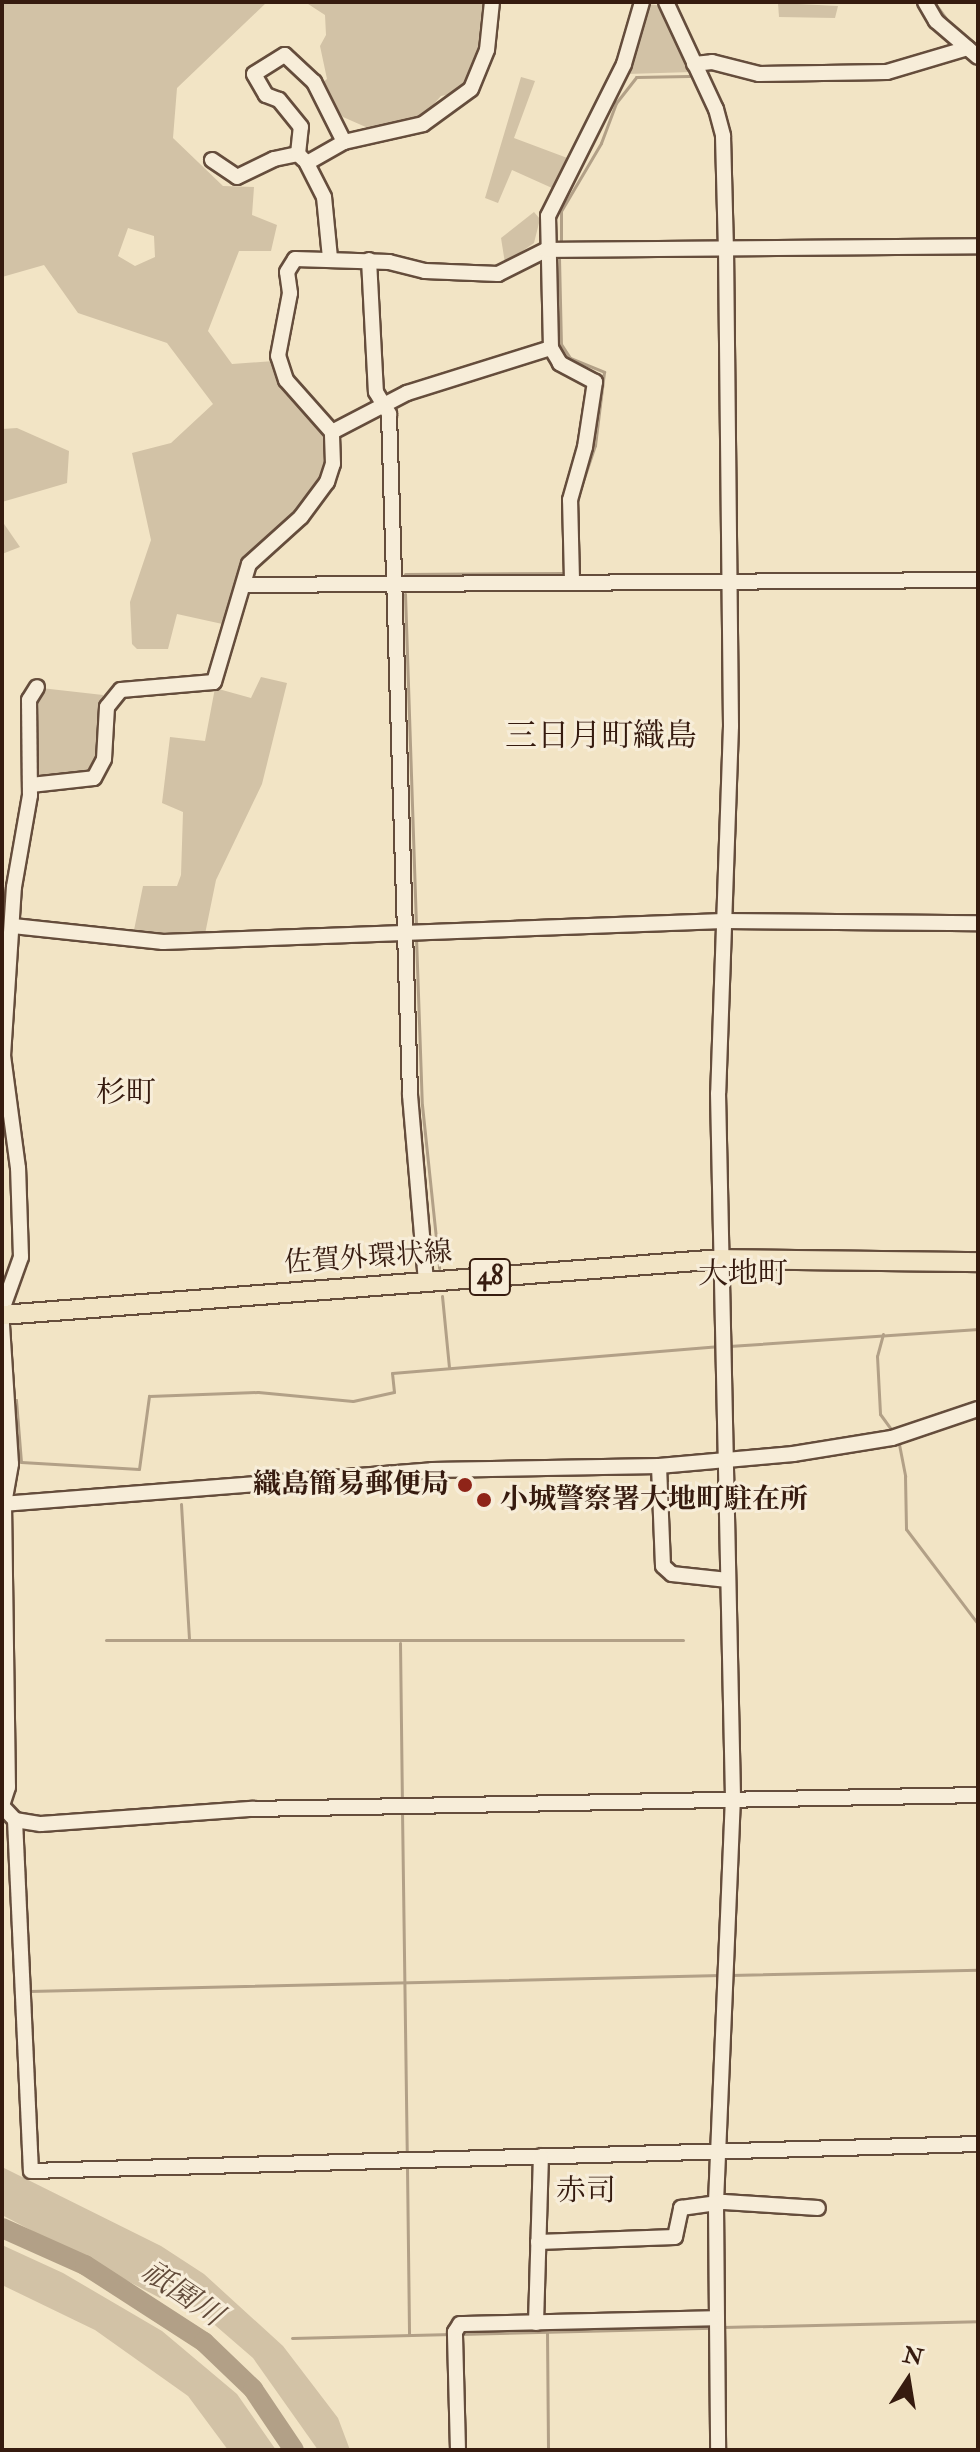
<!DOCTYPE html>
<meta charset="utf-8">
<style>
body{margin:0}
#map{position:relative;width:980px;height:2452px;overflow:hidden;background:#f2e4c5;font-family:"IM FELL Double Pica","Noto Serif JP",serif}
div>[style]{position:absolute}
.green>*{inset:0;background:#d2c2a6}
.stream>*{height:3px;margin:-1.5px;padding:0 1.5px;transform-origin:1.5px;border-radius:1.5px;background:#b2a087}
.river>*{height:20px;margin:-10px;padding:0 10px;transform-origin:10px;border-radius:10px;background:#b2a087}
.roads{filter:drop-shadow(2px 0 #654d3c) drop-shadow(-2px 0 #654d3c) drop-shadow(0 2px #654d3c) drop-shadow(0 -2px #654d3c)}
.minor>*{height:14px;margin:-7px;padding:0 7px;transform-origin:7px;border-radius:7px;background:#f7edd9}
.major>*{height:18px;margin:-9px;padding:0 9px;transform-origin:9px;border-radius:9px;background:#f2e4c5}
.dots>*{width:22px;height:22px;translate:-50% -50%;box-sizing:border-box;border:4px solid #f7edd9;border-radius:50%}
span{translate:-50% -50%;white-space:nowrap;text-align:center;line-height:1.15;-webkit-text-stroke:6px #f7edd9;paint-order:stroke}
.shield-label span{padding:2px 6px;background:#f7edd9;border:2px solid;border-radius:6px;-webkit-text-stroke-width:0}
.shield-label{font-size:26px;color:#361b0f;font-weight:700}
.street-label{font-size:28px;color:#361b0f}
.poi-label{font-size:28px;color:#361b0f;font-weight:700}
.right{translate:-100% -50%;text-align:right}
.left{translate:0 -50%;text-align:left}
.neighbourhood-label{font-size:30px;color:#361b0f}
.water-label{font-size:30px;color:#614a39;font-style:italic}
.quarter-label{font-size:32px;color:#361b0f}
.frame{position:absolute;inset:0;border:4px solid #361b0f;pointer-events:none}
.north{position:absolute;left:868px;top:2340px;width:80px;height:80px;-webkit-text-stroke:6px #f7edd9;paint-order:stroke;rotate:12deg;font-size:22px;font-weight:700;line-height:32px;text-align:center;color:#361b0f}
.north::after{content:'';display:block;margin:auto;width:28px;height:36px;background:#361b0f;clip-path:polygon(50% 0,100% 100%,50% 72%,0 100%)}
</style>
<div id="map">
<div class="green">
<i style="clip-path:polygon(evenodd,2px 2px,267px 2px,177px 88px,173px 138px,223px 186px,254px 187px,252px 215px,277px 225px,271px 251px,239px 251px,208px 331px,232px 364px,274px 361px,322px 427px,328px 463px,314px 493px,250px 552px,227px 625px,177px 614px,168px 649px,137px 649px,132px 644px,130px 602px,151px 540px,132px 453px,171px 443px,213px 404px,167px 343px,78px 313px,44px 265px,2px 277px,2px 2px,128px 228px,154px 236px,155px 257px,135px 266px,118px 256px,128px 228px)"></i>
<i style="clip-path:polygon(305px 2px,487px 2px,476px 67px,462px 92px,441px 96px,424px 115px,368px 128px,343px 117px,318px 86px,327px 79px,320px 46px,326px 35px,325px 15px)"></i>
<i style="clip-path:polygon(778px 3px,838px 6px,835px 18px,779px 17px)"></i>
<i style="clip-path:polygon(647px 4px,663px 6px,692px 72px,627px 74px)"></i>
<i style="clip-path:polygon(521px 77px,535px 81px,514px 138px,570px 159px,552px 188px,512px 170px,498px 203px,485px 198px)"></i>
<i style="clip-path:polygon(534px 212px,540px 219px,534px 243px,505px 263px,501px 238px)"></i>
<i style="clip-path:polygon(17px 428px,69px 451px,67px 483px,2px 502px,2px 429px)"></i>
<i style="clip-path:polygon(2px 521px,20px 547px,2px 554px)"></i>
<i style="clip-path:polygon(261px 677px,287px 683px,262px 784px,216px 880px,205px 934px,133px 935px,143px 886px,177px 886px,181px 875px,183px 812px,162px 803px,170px 737px,205px 741px,215px 688px,251px 698px)"></i>
<i style="clip-path:polygon(41px 688px,103px 695px,100px 761px,90px 776px,33px 781px,32px 705px)"></i>
<i style="clip-path:polygon(2px 2167px,161px 2246px,204px 2274px,283px 2346px,338px 2418px,350px 2450px,318px 2450px,253px 2358px,172px 2288px,160px 2298px,2px 2215px)"></i>
<i style="clip-path:polygon(2px 2245px,63px 2273px,162px 2331px,237px 2394px,276px 2450px,228px 2450px,188px 2396px,95px 2330px,2px 2285px)"></i>
</div>
<div class="stream">
<i style="left:674px;top:2px;width:32px;rotate:66deg"></i>
<i style="left:934px;top:2px;width:27px;rotate:54deg"></i>
<i style="left:561px;top:244px;width:33px;rotate:-90deg"></i>
<i style="left:561px;top:211px;width:79px;rotate:-59.5deg"></i>
<i style="left:601px;top:143px;width:43px;rotate:-69.4deg"></i>
<i style="left:616px;top:103px;width:33px;rotate:-52deg"></i>
<i style="left:636px;top:77px;width:53px;rotate:-1.1deg"></i>
<i style="left:559px;top:258px;width:86px;rotate:88.7deg"></i>
<i style="left:561px;top:344px;width:17px;rotate:57deg"></i>
<i style="left:570px;top:358px;width:37px;rotate:22deg"></i>
<i style="left:604px;top:372px;width:74px;rotate:97deg"></i>
<i style="left:595px;top:445px;width:47px;rotate:108.4deg"></i>
<i style="left:577px;top:498px;width:28px;rotate:88deg"></i>
<i style="left:405px;top:574px;width:160px;rotate:-0.4deg"></i>
<i style="left:405px;top:594px;width:336px;rotate:88.1deg"></i>
<i style="left:732px;top:912px;width:110px;rotate:-88.4deg"></i>
<i style="left:416px;top:937px;width:168px;rotate:88deg"></i>
<i style="left:422px;top:1105px;width:164px;rotate:84deg"></i>
<i style="left:442px;top:1296px;width:71px;rotate:84.4deg"></i>
<i style="left:883px;top:1334px;width:23px;rotate:105deg"></i>
<i style="left:877px;top:1356px;width:58px;rotate:87deg"></i>
<i style="left:880px;top:1414px;width:24px;rotate:54deg"></i>
<i style="left:729px;top:1346px;width:250px;rotate:-3.9deg"></i>
<i style="left:10px;top:1401px;width:6px;rotate:-9deg"></i>
<i style="left:16px;top:1400px;width:62px;rotate:85.4deg"></i>
<i style="left:21px;top:1462px;width:118px;rotate:3.4deg"></i>
<i style="left:139px;top:1469px;width:74px;rotate:-82.2deg"></i>
<i style="left:149px;top:1396px;width:109px;rotate:-2.1deg"></i>
<i style="left:258px;top:1392px;width:95px;rotate:5.4deg"></i>
<i style="left:353px;top:1401px;width:42px;rotate:-12.4deg"></i>
<i style="left:394px;top:1392px;width:19px;rotate:-96deg"></i>
<i style="left:392px;top:1373px;width:326px;rotate:-4.7deg"></i>
<i style="left:898px;top:1439px;width:38px;rotate:79deg"></i>
<i style="left:905px;top:1476px;width:53px;rotate:88.9deg"></i>
<i style="left:906px;top:1529px;width:119px;rotate:52.8deg"></i>
<i style="left:181px;top:1504px;width:136px;rotate:86.6deg"></i>
<i style="left:106px;top:1640px;width:577px"></i>
<i style="left:400px;top:1643px;width:160px;rotate:89.3deg"></i>
<i style="left:402px;top:1811px;width:344px;rotate:89.2deg"></i>
<i style="left:731px;top:1975px;width:247px;rotate:-1.2deg"></i>
<i style="left:29px;top:1991px;width:692px;rotate:-1.32deg"></i>
<i style="left:407px;top:2167px;width:168px;rotate:89.3deg"></i>
<i style="left:723px;top:2327px;width:255px;rotate:-1.3deg"></i>
<i style="left:547px;top:2332px;width:118px;rotate:89.5deg"></i>
<i style="left:459px;top:2334px;width:253px;rotate:-1.4deg"></i>
<i style="left:292px;top:2338px;width:160px;rotate:-1.4deg"></i>
</div>
<div class="river">
<i style="left:2px;top:2228px;width:91px;rotate:24deg"></i>
<i style="left:85px;top:2265px;width:142px;rotate:32.9deg"></i>
<i style="left:204px;top:2342px;width:68px;rotate:43.8deg"></i>
<i style="left:253px;top:2389px;width:73px;rotate:56.1deg"></i>
</div>
<div class="roads">
<div class="minor">
<i style="left:666px;top:2px;width:118px;rotate:65deg"></i>
<i style="left:716px;top:109px;width:28px;rotate:75deg"></i>
<i style="left:723px;top:136px;width:112px;rotate:88.5deg"></i>
<i style="left:726px;top:248px;width:478px;rotate:89.4deg"></i>
<i style="left:731px;top:726px;width:367px;rotate:92deg"></i>
<i style="left:718px;top:1093px;width:704px;rotate:88.78deg"></i>
<i style="left:733px;top:1797px;width:408px;rotate:92.4deg"></i>
<i style="left:716px;top:2205px;width:245px;rotate:89.5deg"></i>
<i style="left:925px;top:2px;width:22px;rotate:60deg"></i>
<i style="left:936px;top:21px;width:55px;rotate:40.6deg"></i>
<i style="left:694px;top:64px;width:18px;rotate:-6deg"></i>
<i style="left:712px;top:62px;width:49px;rotate:14.3deg"></i>
<i style="left:759px;top:74px;width:128px;rotate:-0.9deg"></i>
<i style="left:887px;top:72px;width:84px;rotate:-16.5deg"></i>
<i style="left:298px;top:154px;width:27px;rotate:-84deg"></i>
<i style="left:301px;top:127px;width:35px;rotate:-129deg"></i>
<i style="left:279px;top:100px;width:14px;rotate:-159deg"></i>
<i style="left:266px;top:95px;width:24px;rotate:-120deg"></i>
<i style="left:254px;top:74px;width:36px;rotate:-32deg"></i>
<i style="left:285px;top:55px;width:40px;rotate:43deg"></i>
<i style="left:314px;top:82px;width:67px;rotate:63.4deg"></i>
<i style="left:212px;top:160px;width:30px;rotate:34deg"></i>
<i style="left:237px;top:177px;width:41px;rotate:-25.9deg"></i>
<i style="left:274px;top:159px;width:25px;rotate:-12deg"></i>
<i style="left:298px;top:154px;width:8px;rotate:45deg"></i>
<i style="left:330px;top:258px;width:61px;rotate:-95.6deg"></i>
<i style="left:324px;top:197px;width:38px;rotate:-117deg"></i>
<i style="left:307px;top:163px;width:43px;rotate:-29.6deg"></i>
<i style="left:344px;top:142px;width:81px;rotate:-12.8deg"></i>
<i style="left:423px;top:124px;width:59px;rotate:-36.1deg"></i>
<i style="left:471px;top:89px;width:42px;rotate:-67.7deg"></i>
<i style="left:487px;top:50px;width:48px;rotate:-84.1deg"></i>
<i style="left:369px;top:260px;width:132px;rotate:87deg"></i>
<i style="left:376px;top:392px;width:26px;rotate:59deg"></i>
<i style="left:389px;top:414px;width:681px;rotate:88.23deg"></i>
<i style="left:410px;top:1095px;width:188px;rotate:85.1deg"></i>
<i style="left:332px;top:432px;width:85px;rotate:-27.5deg"></i>
<i style="left:407px;top:393px;width:151px;rotate:-17.4deg"></i>
<i style="left:572px;top:580px;width:80px;rotate:-91.4deg"></i>
<i style="left:570px;top:500px;width:55px;rotate:-74.2deg"></i>
<i style="left:585px;top:447px;width:66px;rotate:-81.3deg"></i>
<i style="left:595px;top:382px;width:40px;rotate:-152deg"></i>
<i style="left:560px;top:363px;width:17px;rotate:-121deg"></i>
<i style="left:551px;top:348px;width:132px;rotate:-91.3deg"></i>
<i style="left:548px;top:216px;width:170px;rotate:-63.4deg"></i>
<i style="left:624px;top:64px;width:65px;rotate:-73.8deg"></i>
<i style="left:244px;top:585px;width:734px;rotate:-0.39deg"></i>
<i style="left:31px;top:785px;width:63px;rotate:-6.3deg"></i>
<i style="left:94px;top:778px;width:21px;rotate:-62deg"></i>
<i style="left:104px;top:759px;width:52px;rotate:-86.7deg"></i>
<i style="left:107px;top:707px;width:22px;rotate:-51deg"></i>
<i style="left:121px;top:690px;width:93px;rotate:-4.9deg"></i>
<i style="left:214px;top:682px;width:123px;rotate:-73.5deg"></i>
<i style="left:249px;top:564px;width:70px;rotate:-42.1deg"></i>
<i style="left:301px;top:517px;width:44px;rotate:-53.4deg"></i>
<i style="left:327px;top:482px;width:19px;rotate:-72deg"></i>
<i style="left:333px;top:464px;width:32px;rotate:-92deg"></i>
<i style="left:332px;top:432px;width:69px;rotate:-131.5deg"></i>
<i style="left:286px;top:380px;width:25px;rotate:-108deg"></i>
<i style="left:278px;top:356px;width:64px;rotate:-79.2deg"></i>
<i style="left:290px;top:293px;width:21px;rotate:-98deg"></i>
<i style="left:287px;top:272px;width:15px;rotate:-58deg"></i>
<i style="left:295px;top:259px;width:94px;rotate:1.8deg"></i>
<i style="left:389px;top:262px;width:37px;rotate:14deg"></i>
<i style="left:425px;top:271px;width:73px;rotate:2.4deg"></i>
<i style="left:498px;top:274px;width:54px;rotate:-26.6deg"></i>
<i style="left:546px;top:250px;width:432px;rotate:-0.5deg"></i>
<i style="left:13px;top:926px;width:151px;rotate:6.1deg"></i>
<i style="left:163px;top:942px;width:561px;rotate:-2.14deg"></i>
<i style="left:724px;top:921px;width:254px;rotate:0.5deg"></i>
<i style="left:2px;top:1310px;width:56px;rotate:-70.3deg"></i>
<i style="left:21px;top:1257px;width:89px;rotate:-91.9deg"></i>
<i style="left:18px;top:1168px;width:113px;rotate:-97.6deg"></i>
<i style="left:3px;top:1056px;width:169px;rotate:-86.3deg"></i>
<i style="left:14px;top:887px;width:93px;rotate:-80.1deg"></i>
<i style="left:30px;top:795px;width:95px;rotate:-90.6deg"></i>
<i style="left:29px;top:700px;width:15px;rotate:-58deg"></i>
<i style="left:2px;top:1325px;width:139px;rotate:86.3deg"></i>
<i style="left:11px;top:1464px;width:41px;rotate:99.9deg"></i>
<i style="left:4px;top:1504px;width:283px;rotate:89.2deg"></i>
<i style="left:8px;top:1787px;width:19px;rotate:108deg"></i>
<i style="left:659px;top:1466px;width:100px;rotate:87.7deg"></i>
<i style="left:663px;top:1566px;width:12px;rotate:42deg"></i>
<i style="left:672px;top:1574px;width:56px;rotate:6.1deg"></i>
<i style="left:2px;top:1504px;width:431px;rotate:-4.5deg"></i>
<i style="left:432px;top:1470px;width:227px;rotate:-1deg"></i>
<i style="left:659px;top:1466px;width:135px;rotate:-5.1deg"></i>
<i style="left:793px;top:1454px;width:100px;rotate:-9.2deg"></i>
<i style="left:892px;top:1438px;width:91px;rotate:-18.6deg"></i>
<i style="left:2px;top:1806px;width:19px;rotate:47deg"></i>
<i style="left:15px;top:1820px;width:26px;rotate:9deg"></i>
<i style="left:41px;top:1824px;width:212px;rotate:-4.1deg"></i>
<i style="left:252px;top:1809px;width:726px;rotate:-1.1deg"></i>
<i style="left:15px;top:1820px;width:351px;rotate:87.4deg"></i>
<i style="left:31px;top:2171px;width:947px;rotate:-1.63deg"></i>
<i style="left:538px;top:2242px;width:137px;rotate:-2.1deg"></i>
<i style="left:675px;top:2237px;width:30px;rotate:-78deg"></i>
<i style="left:681px;top:2208px;width:43px;rotate:-7.9deg"></i>
<i style="left:724px;top:2202px;width:94px;rotate:3.7deg"></i>
<i style="left:536px;top:2323px;width:167px;rotate:-88.3deg"></i>
<i style="left:458px;top:2450px;width:118px;rotate:-91.5deg"></i>
<i style="left:455px;top:2332px;width:9px;rotate:-58deg"></i>
<i style="left:460px;top:2324px;width:257px;rotate:-1.3deg"></i>
</div>
<div class="major">
<i style="left:2px;top:1315px;width:721px;rotate:-4.45deg"></i>
<i style="left:721px;top:1259px;width:257px;rotate:0.7deg"></i>
</div>
</div>
<div class="dots">
<i style="left:465px;top:1485px;background:#8f2418"></i>
<i style="left:484px;top:1500px;background:#8f2418"></i>
</div>
<div class="shield-label">
<span style="left:490px;top:1277px">48</span>
</div>
<div class="street-label">
<span style="left:368px;top:1258px;rotate:-4deg">佐賀外環状線</span>
</div>
<div class="poi-label">
<span class="right" style="left:449px;top:1485px">織島簡易郵便局</span>
<span class="left" style="left:500px;top:1500px">小城警察署大地町駐在所</span>
</div>
<div class="neighbourhood-label">
<span style="left:126px;top:1093px">杉町</span>
<span style="left:743px;top:1274px">大地町</span>
<span style="left:586px;top:2191px">赤司</span>
</div>
<div class="water-label">
<span style="left:182px;top:2294px;rotate:34deg">祇園川</span>
</div>
<div class="quarter-label">
<span style="left:601px;top:736px">三日月町織島</span>
</div>
<div class="frame"></div>
<div class="north">N</div>
</div>
